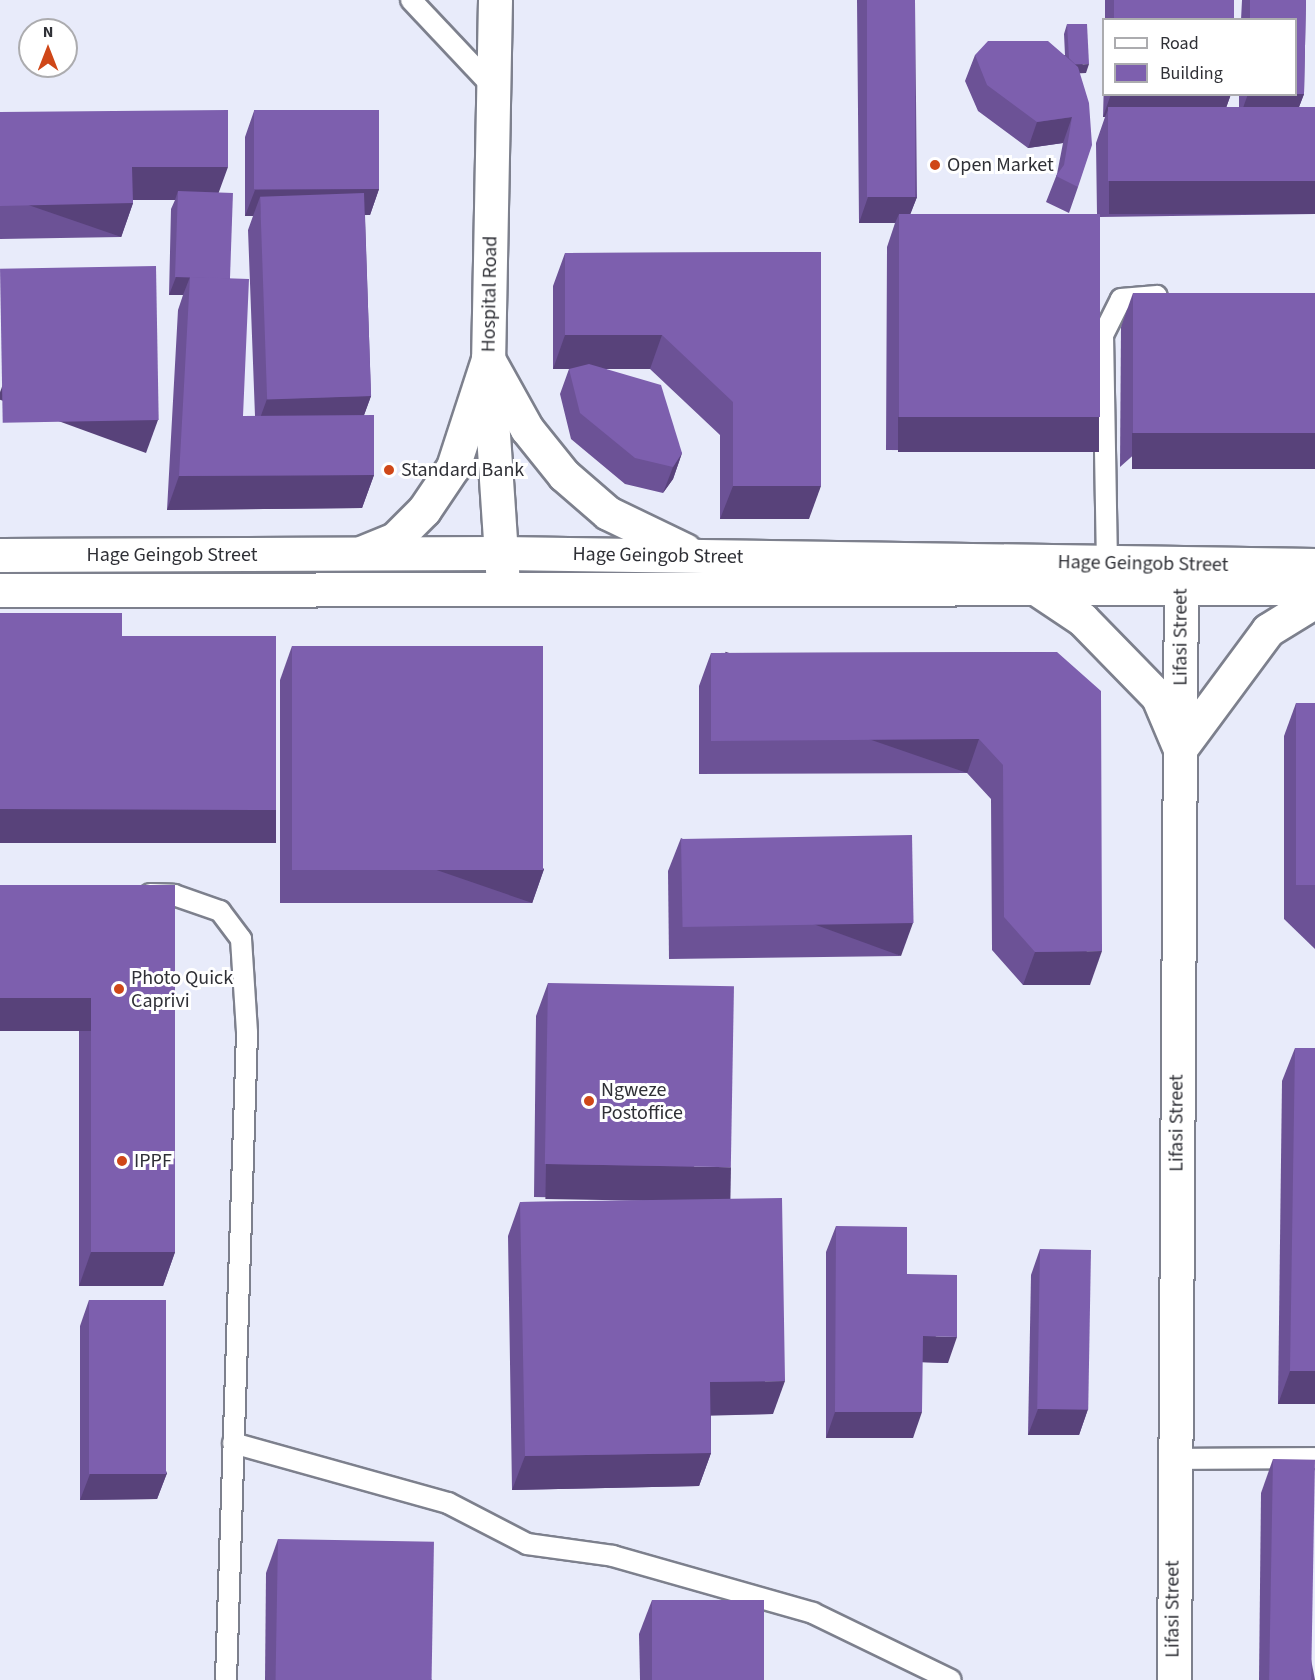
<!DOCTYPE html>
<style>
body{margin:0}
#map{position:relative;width:1315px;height:1680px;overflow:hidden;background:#e8ebfa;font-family:"Source Sans 3",sans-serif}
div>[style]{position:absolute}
.roads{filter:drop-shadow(2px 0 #7d808d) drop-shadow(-2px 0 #7d808d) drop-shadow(0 2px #7d808d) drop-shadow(0 -2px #7d808d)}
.service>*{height:20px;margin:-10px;padding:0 10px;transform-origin:10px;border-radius:10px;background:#fff}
.minor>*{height:33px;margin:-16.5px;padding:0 16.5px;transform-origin:16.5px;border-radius:16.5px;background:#fff}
.tertiary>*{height:33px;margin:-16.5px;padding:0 16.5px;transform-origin:16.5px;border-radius:16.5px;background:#fff}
.wall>*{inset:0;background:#6c5296;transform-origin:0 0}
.shaded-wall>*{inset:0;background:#58427a;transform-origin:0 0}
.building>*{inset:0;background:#7d5fae;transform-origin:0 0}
.dots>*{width:16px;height:16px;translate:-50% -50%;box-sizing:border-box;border:3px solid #fff;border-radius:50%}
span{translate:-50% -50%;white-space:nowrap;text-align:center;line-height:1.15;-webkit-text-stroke:6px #fff;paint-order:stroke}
.poi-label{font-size:20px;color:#2f3036}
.left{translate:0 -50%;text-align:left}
.street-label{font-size:20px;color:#2f3036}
.legend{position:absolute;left:1102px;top:18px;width:195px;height:78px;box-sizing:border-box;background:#fff;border:2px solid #acacaf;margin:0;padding:8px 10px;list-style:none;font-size:18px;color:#2f3036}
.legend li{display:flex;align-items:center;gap:12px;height:30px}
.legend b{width:30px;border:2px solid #acacaf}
.north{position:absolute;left:18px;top:18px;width:60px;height:60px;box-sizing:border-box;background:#fff;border:2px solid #acacaf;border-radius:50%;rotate:0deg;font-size:16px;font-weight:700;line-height:24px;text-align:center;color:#2f3036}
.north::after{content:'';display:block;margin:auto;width:21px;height:27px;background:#cf4718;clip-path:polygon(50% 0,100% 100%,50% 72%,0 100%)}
</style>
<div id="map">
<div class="roads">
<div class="service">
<i style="left:411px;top:0;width:121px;rotate:46.7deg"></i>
<i style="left:1107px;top:564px;width:229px;rotate:-91deg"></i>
<i style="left:1103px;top:335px;width:40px;rotate:-63.4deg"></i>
<i style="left:1121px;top:299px;width:36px;rotate:-5deg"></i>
<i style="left:150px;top:894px;width:24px;rotate:2deg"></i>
<i style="left:174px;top:895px;width:49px;rotate:19.2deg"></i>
<i style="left:220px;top:911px;width:35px;rotate:53deg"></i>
<i style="left:241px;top:939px;width:94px;rotate:86.3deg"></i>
<i style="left:247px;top:1033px;width:647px;rotate:91.86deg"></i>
<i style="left:233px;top:1443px;width:223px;rotate:15.6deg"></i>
<i style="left:448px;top:1503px;width:89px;rotate:27.4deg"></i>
<i style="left:527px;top:1544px;width:87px;rotate:7.9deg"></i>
<i style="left:613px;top:1556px;width:208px;rotate:15.9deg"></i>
<i style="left:813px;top:1613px;width:153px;rotate:25.9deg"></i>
<i style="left:1174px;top:1459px;width:141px;rotate:-0.4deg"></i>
</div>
<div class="minor">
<i style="left:495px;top:0;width:359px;rotate:91.1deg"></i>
<i style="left:488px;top:359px;width:228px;rotate:86.2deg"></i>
<i style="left:1174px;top:1680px;width:1115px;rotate:-89.64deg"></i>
</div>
<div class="tertiary">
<i style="left:488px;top:359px;width:80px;rotate:60.9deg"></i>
<i style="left:527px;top:429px;width:59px;rotate:51.2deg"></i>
<i style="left:564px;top:475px;width:58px;rotate:40.8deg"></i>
<i style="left:608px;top:513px;width:85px;rotate:25.7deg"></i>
<i style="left:363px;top:552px;width:35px;rotate:-22deg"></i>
<i style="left:395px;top:539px;width:41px;rotate:-45deg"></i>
<i style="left:424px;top:510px;width:52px;rotate:-56deg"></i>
<i style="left:453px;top:467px;width:114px;rotate:-72deg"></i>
<i style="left:0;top:555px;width:501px;rotate:-0.23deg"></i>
<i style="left:501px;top:553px;width:814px;rotate:0.84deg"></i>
<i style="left:1034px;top:587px;width:58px;rotate:33.7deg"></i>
<i style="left:1082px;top:619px;width:109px;rotate:45.7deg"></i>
<i style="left:1158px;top:697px;width:56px;rotate:67.1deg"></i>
<i style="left:1180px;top:749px;width:148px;rotate:-53.5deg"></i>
<i style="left:1268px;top:630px;width:55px;rotate:-31.7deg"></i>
<i style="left:0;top:590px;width:1315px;rotate:-0.09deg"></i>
</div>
</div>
<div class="wall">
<i style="clip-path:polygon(857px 0,915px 0,917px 197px,910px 214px,1097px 215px,1096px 143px,1105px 117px,1103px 117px,1104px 79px,1104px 94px,1231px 94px,1226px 108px,1239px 108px,1239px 94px,1296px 94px,1296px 20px,1241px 20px,1242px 0,1306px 0,1304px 94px,1299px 107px,1315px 107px,1315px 214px,1100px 217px,1087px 451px,886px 450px,887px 247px,895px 223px,859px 223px)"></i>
<i style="left:1105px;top:0;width:129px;height:20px"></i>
<i style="clip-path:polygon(1067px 24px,1086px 73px,1080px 73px,1078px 187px,1069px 213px,1046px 202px,1057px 174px,1063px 143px,1028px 148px,978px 111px,965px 81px,975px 55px,1065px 55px,1064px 34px)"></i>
<i style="clip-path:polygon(254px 111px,379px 189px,370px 215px,365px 215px,371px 396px,364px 415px,374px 475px,362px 508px,167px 510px,178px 310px,183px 295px,169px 295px,171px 209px,175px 200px,133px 200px,133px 203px,121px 237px,0 239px,0 112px,219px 193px,230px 278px,243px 416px,255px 416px,248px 230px,253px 216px,245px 216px,245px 137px)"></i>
<i style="clip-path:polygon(821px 252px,809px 519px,720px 519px,720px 435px,650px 369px,606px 369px,682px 453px,673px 479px,663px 493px,625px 484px,571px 439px,560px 394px,569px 369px,553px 369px,553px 286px,565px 253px)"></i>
<i style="clip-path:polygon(1133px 293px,1315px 294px,1120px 467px,1121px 327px)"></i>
<i style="clip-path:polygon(292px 646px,544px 869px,532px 903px,280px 903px,280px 680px)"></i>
<i style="clip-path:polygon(1057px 652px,1090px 985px,1023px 985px,992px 950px,991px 799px,967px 773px,699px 774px,699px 686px,711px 653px)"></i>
<i style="clip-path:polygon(1296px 703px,1315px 703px,1315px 949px,1284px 919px,1284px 736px)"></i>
<i style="clip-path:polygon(681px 838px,901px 956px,669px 959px,668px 871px)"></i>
<i style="clip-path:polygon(0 885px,175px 885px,175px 1252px,163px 1286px,79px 1286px,79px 1031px,0 1031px)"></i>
<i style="clip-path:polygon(548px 983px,720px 1199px,773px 1414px,711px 1415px,711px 1453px,699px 1486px,512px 1490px,508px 1236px,520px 1202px,693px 1200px,534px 1197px,536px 1016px)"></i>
<i style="clip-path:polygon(1295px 1048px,1315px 1048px,1315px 1404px,1278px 1404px,1282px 1081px)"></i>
<i style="clip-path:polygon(836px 1226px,907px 1274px,948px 1363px,922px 1362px,913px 1438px,826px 1438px,826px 1252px)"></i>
<i style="clip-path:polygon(1040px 1249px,1088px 1409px,1079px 1435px,1028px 1435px,1031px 1275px)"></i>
<i style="clip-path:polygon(89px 1300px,167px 1473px,157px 1499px,80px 1500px,80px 1326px)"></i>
<i style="clip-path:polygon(1273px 1459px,1315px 1680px,1259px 1680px,1261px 1493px)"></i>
<i style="clip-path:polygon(278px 1539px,432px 1680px,265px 1680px,266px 1573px)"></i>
<i style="clip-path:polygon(652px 1600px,764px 1680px,640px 1680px,639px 1634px)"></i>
</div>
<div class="shaded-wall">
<i style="clip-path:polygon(1089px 64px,1086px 73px,1066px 74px,1069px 65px)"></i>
<i style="clip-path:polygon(1111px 94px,1231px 94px,1222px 119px,1108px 110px,1105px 117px,1103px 117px)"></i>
<i style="clip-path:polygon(1248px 94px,1304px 94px,1294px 120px,1239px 119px)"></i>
<i style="clip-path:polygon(1072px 117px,1063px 143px,1028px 148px,1037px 122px)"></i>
<i style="clip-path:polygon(132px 167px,228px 167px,216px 200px,178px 191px,175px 200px,120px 200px)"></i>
<i style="left:1315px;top:181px;width:33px;height:206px;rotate:90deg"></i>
<i style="clip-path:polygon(379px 189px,370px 215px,261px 216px,260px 197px,253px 216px,245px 216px,255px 190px)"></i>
<i style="clip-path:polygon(868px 197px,917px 197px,907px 223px,899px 214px,895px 223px,859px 223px)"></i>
<i style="left:133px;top:203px;width:36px;height:133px;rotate:109deg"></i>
<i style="clip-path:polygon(176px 277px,190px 277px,183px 295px,169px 295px)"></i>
<i style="clip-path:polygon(565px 335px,662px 335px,650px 369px,553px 369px)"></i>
<i style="clip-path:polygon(371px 396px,359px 429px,255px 432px,267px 399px)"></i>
<i style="left:898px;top:417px;width:201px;height:35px"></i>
<i style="left:158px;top:420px;width:35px;height:158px;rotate:110deg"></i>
<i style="left:1132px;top:433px;width:183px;height:36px"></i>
<i style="clip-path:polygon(682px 453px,673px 479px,663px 493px,673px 467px)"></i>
<i style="clip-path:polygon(374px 475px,362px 508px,167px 510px,179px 476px)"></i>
<i style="clip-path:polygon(733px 486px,821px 486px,809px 519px,720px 519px)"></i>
<i style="left:979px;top:739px;width:36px;height:268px;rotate:109deg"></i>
<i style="left:0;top:809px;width:276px;height:34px"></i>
<i style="left:544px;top:869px;width:36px;height:252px;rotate:109deg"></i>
<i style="left:913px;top:923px;width:35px;height:232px;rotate:110deg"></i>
<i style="clip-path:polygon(1102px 951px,1090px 985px,1023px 985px,1035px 952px)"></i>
<i style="left:0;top:998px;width:91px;height:33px"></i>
<i style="left:546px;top:1164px;width:185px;height:35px;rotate:1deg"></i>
<i style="clip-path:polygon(91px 1252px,175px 1252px,163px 1286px,79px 1286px)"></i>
<i style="clip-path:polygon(923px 1336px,957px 1337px,948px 1363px,913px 1362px)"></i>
<i style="clip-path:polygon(1290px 1371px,1315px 1371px,1315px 1404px,1278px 1404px)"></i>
<i style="clip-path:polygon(785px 1381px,773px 1414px,698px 1416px,710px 1382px)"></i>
<i style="clip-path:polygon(1038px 1409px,1088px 1409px,1079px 1435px,1028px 1435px)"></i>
<i style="clip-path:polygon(835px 1412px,922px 1412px,913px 1438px,826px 1438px)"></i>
<i style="clip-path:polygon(711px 1453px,699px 1486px,512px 1490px,525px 1456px)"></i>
<i style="clip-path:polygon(167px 1473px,157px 1499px,80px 1500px,90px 1474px)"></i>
</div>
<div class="building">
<i style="left:867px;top:0;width:48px;height:197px"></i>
<i style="left:1114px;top:0;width:120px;height:20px"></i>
<i style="clip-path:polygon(1250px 0,1306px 0,1304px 94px,1296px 94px,1296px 20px,1250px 20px)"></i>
<i style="clip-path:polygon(1067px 24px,1087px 24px,1089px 64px,1075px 64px,1069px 58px)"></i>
<i style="clip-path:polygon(988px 41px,1048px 41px,1078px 67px,1089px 103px,1092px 145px,1078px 187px,1056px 176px,1064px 165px,1072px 117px,1037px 122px,987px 85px,975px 55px)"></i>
<i style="left:1315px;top:107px;width:74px;height:207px;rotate:90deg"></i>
<i style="clip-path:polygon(228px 110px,228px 167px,132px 167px,133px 203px,0 206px,0 112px)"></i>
<i style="left:379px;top:110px;width:79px;height:125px;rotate:90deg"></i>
<i style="left:178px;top:191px;width:55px;height:86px;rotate:2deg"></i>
<i style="left:364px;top:193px;width:203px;height:104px;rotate:88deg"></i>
<i style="left:899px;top:214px;width:201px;height:203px"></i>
<i style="clip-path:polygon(821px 252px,821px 486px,733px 486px,733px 402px,662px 335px,565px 335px,565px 253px)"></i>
<i style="left:156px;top:266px;width:154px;height:156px;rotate:89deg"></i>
<i style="clip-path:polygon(190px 277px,249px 279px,243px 416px,374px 415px,374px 475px,179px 476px)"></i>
<i style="left:1133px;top:293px;width:182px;height:140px"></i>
<i style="clip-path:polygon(589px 364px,661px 385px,682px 453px,673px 467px,635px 458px,580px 413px,569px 369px)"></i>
<i style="clip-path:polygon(0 613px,122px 613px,122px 636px,276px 636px,276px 810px,0 809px)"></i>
<i style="left:292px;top:646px;width:251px;height:224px"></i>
<i style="clip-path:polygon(1057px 652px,1101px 691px,1102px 951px,1035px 952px,1004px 917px,1003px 765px,979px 739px,711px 741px,711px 653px)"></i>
<i style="left:1296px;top:703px;width:19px;height:182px"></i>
<i style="left:912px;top:835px;width:88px;height:231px;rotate:89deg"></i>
<i style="clip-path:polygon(0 885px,175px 885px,175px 1252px,91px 1252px,91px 998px,0 998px)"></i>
<i style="left:548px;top:983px;width:186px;height:181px;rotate:1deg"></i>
<i style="clip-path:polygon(1295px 1048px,1315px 1048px,1315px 1371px,1290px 1371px)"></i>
<i style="clip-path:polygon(782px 1198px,785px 1381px,710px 1382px,711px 1453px,525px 1456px,520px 1202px)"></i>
<i style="clip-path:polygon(836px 1226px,907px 1227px,907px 1274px,957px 1275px,957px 1337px,923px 1336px,922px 1412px,835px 1412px)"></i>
<i style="left:1040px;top:1249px;width:51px;height:160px;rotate:1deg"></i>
<i style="left:89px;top:1300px;width:77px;height:174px"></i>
<i style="left:1273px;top:1459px;width:42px;height:221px;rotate:1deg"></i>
<i style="left:278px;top:1539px;width:156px;height:141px;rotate:1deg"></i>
<i style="left:652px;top:1600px;width:112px;height:80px"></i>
</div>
<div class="dots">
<i style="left:935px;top:165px;background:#cf4718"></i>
<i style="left:389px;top:470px;background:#cf4718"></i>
<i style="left:119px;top:989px;background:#cf4718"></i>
<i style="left:589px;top:1101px;background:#cf4718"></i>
<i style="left:122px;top:1161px;background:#cf4718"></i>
</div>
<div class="poi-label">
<span class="left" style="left:947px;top:165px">Open Market</span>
<span class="left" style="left:401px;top:470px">Standard Bank</span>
<span class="left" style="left:131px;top:990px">Photo Quick<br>Caprivi</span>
<span class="left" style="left:601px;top:1102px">Ngweze<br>Postoffice</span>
<span class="left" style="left:134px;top:1161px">IPPF</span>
</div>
<div class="street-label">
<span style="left:490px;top:294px;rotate:-89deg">Hospital Road</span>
<span style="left:172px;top:555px">Hage Geingob Street</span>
<span style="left:658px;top:556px;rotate:1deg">Hage Geingob Street</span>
<span style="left:1143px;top:564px;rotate:1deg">Hage Geingob Street</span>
<span style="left:1181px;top:637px;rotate:-90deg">Lifasi Street</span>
<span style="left:1177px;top:1123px;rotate:-90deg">Lifasi Street</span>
<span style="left:1173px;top:1609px;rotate:-90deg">Lifasi Street</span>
</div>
<ul class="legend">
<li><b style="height:8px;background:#fff"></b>Road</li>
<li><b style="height:16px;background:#7d5fae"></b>Building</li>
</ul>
<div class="north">N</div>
</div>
